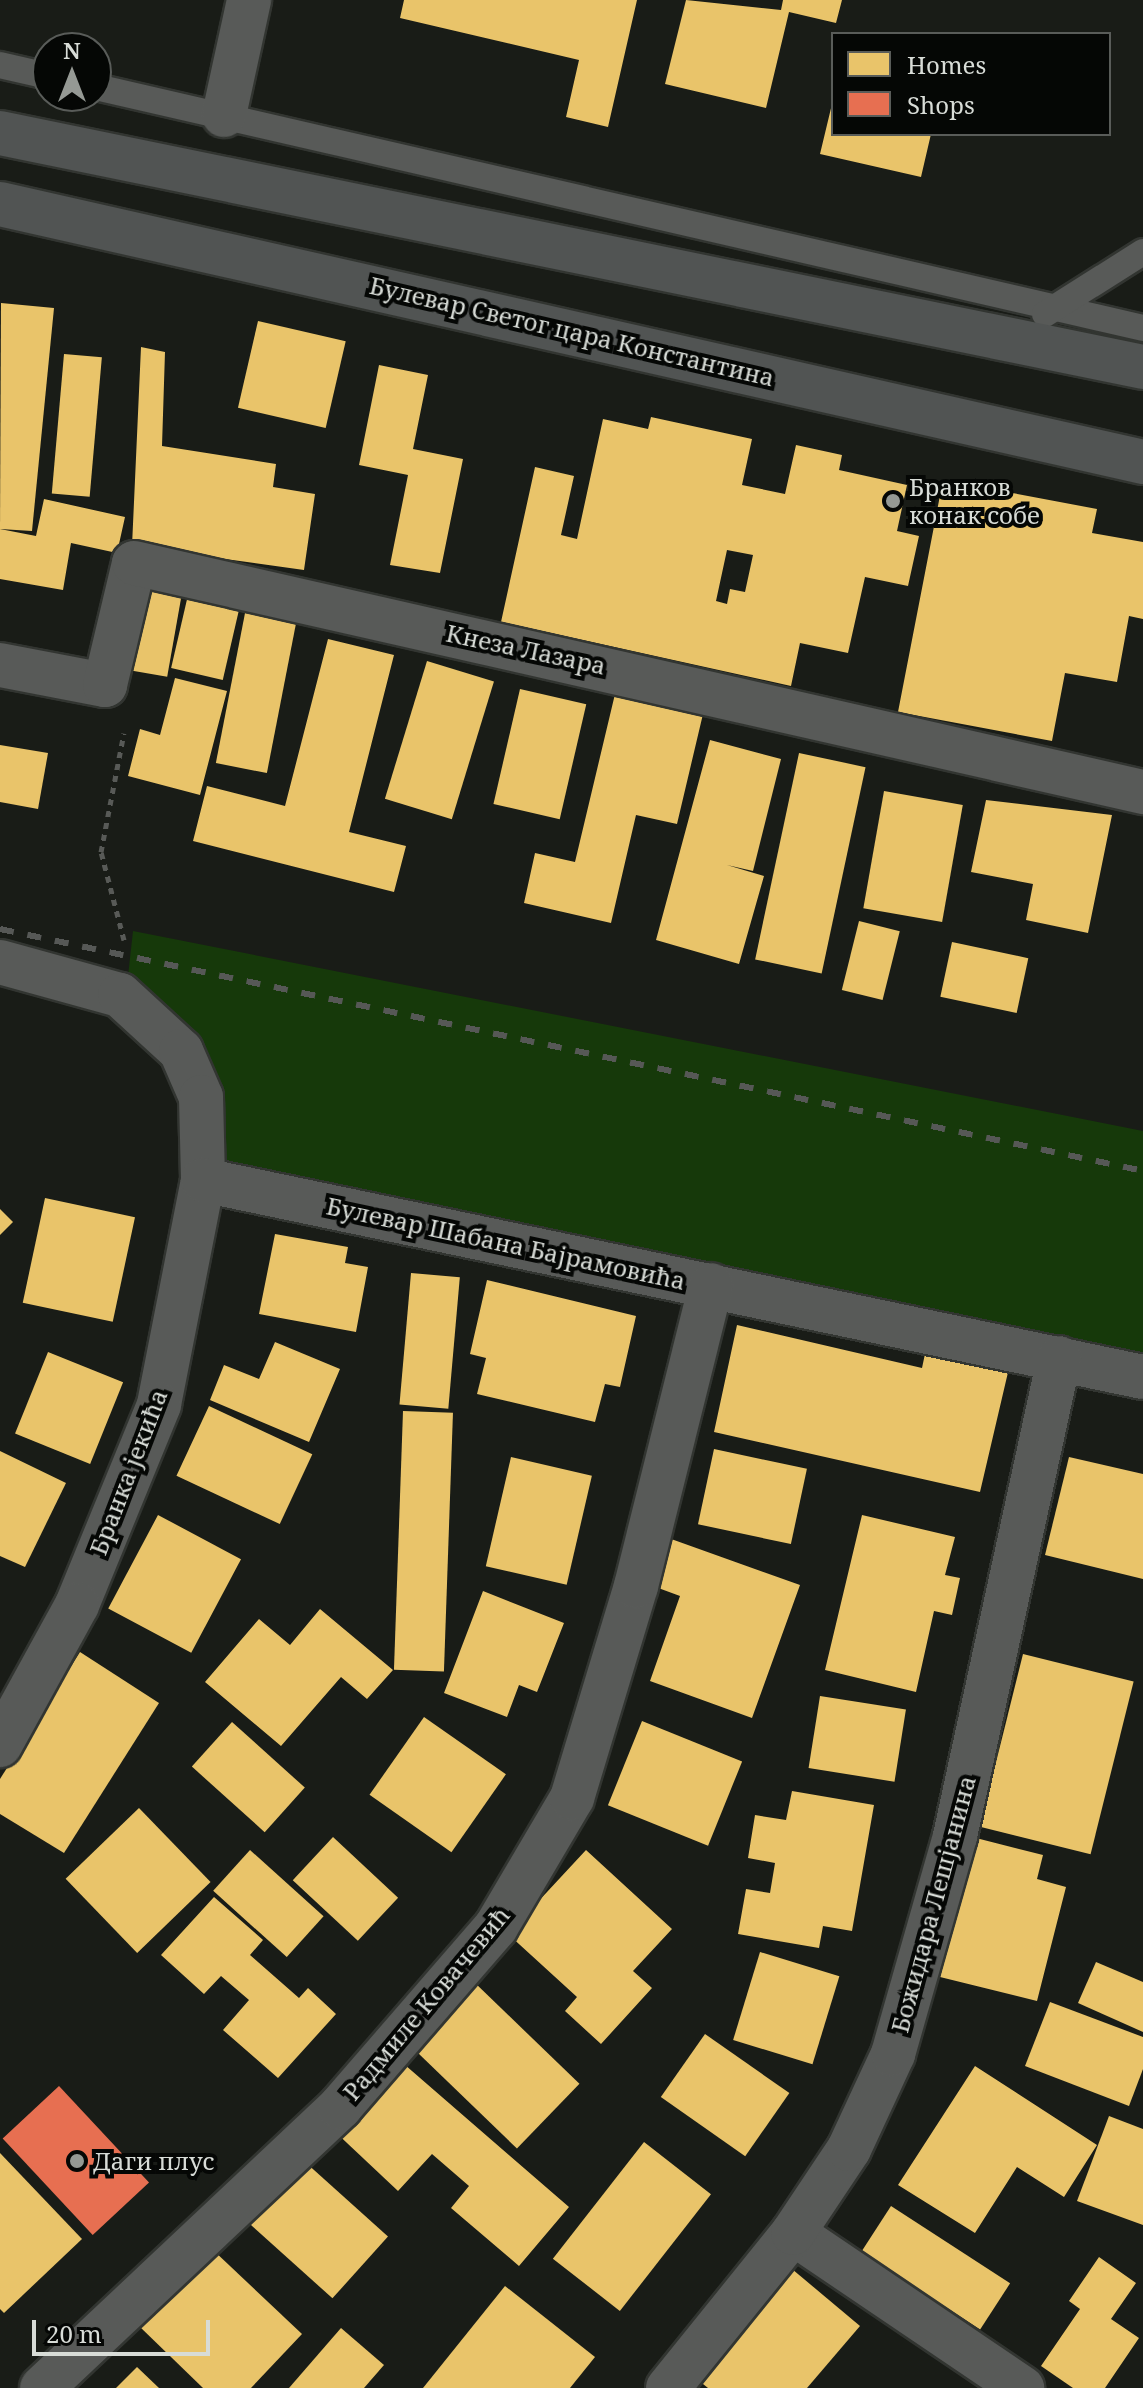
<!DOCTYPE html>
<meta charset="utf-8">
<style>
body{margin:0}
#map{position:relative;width:1143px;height:2388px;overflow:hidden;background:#191c17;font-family:"Noto Serif",serif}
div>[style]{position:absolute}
.green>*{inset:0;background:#16390a}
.homes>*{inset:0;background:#e9c46a;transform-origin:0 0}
.shops>*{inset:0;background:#e76f51;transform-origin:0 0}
.path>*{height:5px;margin-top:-2.5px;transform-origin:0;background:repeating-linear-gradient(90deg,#585a57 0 6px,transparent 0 12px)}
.roads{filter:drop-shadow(2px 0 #323531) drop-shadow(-2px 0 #323531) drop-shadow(0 2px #323531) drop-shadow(0 -2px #323531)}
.service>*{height:26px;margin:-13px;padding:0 13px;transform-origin:13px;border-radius:13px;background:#585a58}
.minor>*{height:44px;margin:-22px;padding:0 22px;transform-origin:22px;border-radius:22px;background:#585a58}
.secondary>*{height:44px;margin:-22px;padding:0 22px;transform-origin:22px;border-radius:22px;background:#515453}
.rail>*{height:6px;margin-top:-3px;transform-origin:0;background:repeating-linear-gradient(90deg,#565856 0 14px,transparent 0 28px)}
.dots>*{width:22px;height:22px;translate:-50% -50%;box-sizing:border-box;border:4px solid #050705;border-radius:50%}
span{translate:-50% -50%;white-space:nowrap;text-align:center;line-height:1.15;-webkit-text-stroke:8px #050705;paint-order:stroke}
.street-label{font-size:24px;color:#d8dcd7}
.poi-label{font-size:24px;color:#d8dcd7}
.left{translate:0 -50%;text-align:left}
.legend{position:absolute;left:831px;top:32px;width:280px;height:104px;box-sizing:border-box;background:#050705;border:2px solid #595c59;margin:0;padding:10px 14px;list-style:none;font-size:24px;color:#d8dcd7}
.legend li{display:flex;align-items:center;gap:16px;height:40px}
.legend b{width:40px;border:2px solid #595c59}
.north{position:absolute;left:32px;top:32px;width:80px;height:80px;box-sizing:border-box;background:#050705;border:2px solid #595c59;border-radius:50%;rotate:0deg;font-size:22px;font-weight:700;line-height:32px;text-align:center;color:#d8dcd7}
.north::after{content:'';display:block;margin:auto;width:28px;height:36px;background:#959994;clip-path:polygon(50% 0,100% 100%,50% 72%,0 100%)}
.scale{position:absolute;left:32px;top:2320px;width:178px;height:36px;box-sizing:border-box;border:4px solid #d8dcd7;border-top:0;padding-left:10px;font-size:24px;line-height:28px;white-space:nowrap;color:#d8dcd7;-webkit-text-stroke:6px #050705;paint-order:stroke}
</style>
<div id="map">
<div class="green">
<i style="clip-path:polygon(133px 931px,1143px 1131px,1143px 1372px,211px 1173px,206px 1097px,126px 994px)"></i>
</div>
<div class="homes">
<i style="clip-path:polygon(404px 0,637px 0,608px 127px,566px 117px,579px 60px,400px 18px)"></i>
<i style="clip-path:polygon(686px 0,781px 10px,783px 0,842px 0,836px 23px,789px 12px,766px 108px,665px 84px)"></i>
<i style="clip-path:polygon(832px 104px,833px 134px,931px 134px,921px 177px,820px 154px)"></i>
<i style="clip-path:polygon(1px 303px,54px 308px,32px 531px,0 529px)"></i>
<i style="left:258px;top:321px;width:90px;height:89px;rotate:13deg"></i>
<i style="clip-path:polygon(141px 347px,165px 352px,162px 446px,276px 464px,273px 487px,315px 494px,304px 570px,132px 546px)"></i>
<i style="left:64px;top:354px;width:38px;height:140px;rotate:5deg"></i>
<i style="clip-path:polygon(379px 365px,428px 375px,413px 449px,463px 459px,440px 573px,390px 565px,408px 475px,359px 465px)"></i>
<i style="clip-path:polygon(evenodd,651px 417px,752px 439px,742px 485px,785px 494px,796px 445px,842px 455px,839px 470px,907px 485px,897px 531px,919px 536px,908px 586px,865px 577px,848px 653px,800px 643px,791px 686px,501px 622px,535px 467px,574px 476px,561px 535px,577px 539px,603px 419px,648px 429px,651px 417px,727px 550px,753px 555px,745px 592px,730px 589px,727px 604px,716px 601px,727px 550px)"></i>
<i style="clip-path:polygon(943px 480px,1097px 509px,1092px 533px,1143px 542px,1143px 619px,1129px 616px,1117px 682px,1065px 673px,1052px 741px,898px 712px)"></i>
<i style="clip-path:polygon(44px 499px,125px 517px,117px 553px,71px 543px,63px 590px,0 579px,0 529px,36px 536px)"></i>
<i style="left:136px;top:583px;width:47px;height:87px;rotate:10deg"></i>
<i style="left:188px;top:595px;width:53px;height:75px;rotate:13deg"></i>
<i style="left:246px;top:608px;width:52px;height:158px;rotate:11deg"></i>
<i style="clip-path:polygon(328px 639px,394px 655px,349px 832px,406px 846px,394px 892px,193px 841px,207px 786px,285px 806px)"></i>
<i style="left:427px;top:661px;width:70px;height:144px;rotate:17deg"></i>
<i style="clip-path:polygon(175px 678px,227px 691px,200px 795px,128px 776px,140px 729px,160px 735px)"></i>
<i style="left:520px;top:689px;width:68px;height:118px;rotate:13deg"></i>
<i style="clip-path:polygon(615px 694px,703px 714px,677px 824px,636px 815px,611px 923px,524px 903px,535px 853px,575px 862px)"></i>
<i style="clip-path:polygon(710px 740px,781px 759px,753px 871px,727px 865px,764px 876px,739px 964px,656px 940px)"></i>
<i style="clip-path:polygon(0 745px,48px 753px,38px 809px,0 802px)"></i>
<i style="left:799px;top:753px;width:68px;height:211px;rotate:12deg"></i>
<i style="left:884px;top:791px;width:80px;height:119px;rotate:10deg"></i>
<i style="clip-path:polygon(986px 800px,1112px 815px,1088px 933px,1026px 920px,1033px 884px,971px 872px)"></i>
<i style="left:859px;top:921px;width:42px;height:71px;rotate:14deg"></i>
<i style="left:952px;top:942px;width:78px;height:56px;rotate:12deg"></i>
<i style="left:45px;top:1198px;width:92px;height:107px;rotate:12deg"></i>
<i style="clip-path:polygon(0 1209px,13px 1222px,0 1235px)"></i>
<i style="clip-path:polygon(275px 1234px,348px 1247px,345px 1263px,368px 1267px,356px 1332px,259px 1314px)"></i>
<i style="left:411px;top:1273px;width:49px;height:132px;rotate:5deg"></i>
<i style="clip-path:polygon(487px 1280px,636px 1316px,620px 1387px,605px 1384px,595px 1422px,477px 1394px,486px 1358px,470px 1354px)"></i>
<i style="clip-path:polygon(737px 1325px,922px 1368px,926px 1349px,1009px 1368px,980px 1492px,714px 1432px)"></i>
<i style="clip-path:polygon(275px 1342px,340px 1369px,309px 1442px,210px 1400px,224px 1365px,259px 1379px)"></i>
<i style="left:48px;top:1352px;width:81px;height:88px;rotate:22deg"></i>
<i style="left:209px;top:1406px;width:114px;height:77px;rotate:25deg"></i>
<i style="left:403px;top:1411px;width:50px;height:259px;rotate:2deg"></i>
<i style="left:714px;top:1449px;width:95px;height:77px;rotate:12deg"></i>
<i style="clip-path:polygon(0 1451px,66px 1483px,25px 1567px,0 1556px)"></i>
<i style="left:511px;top:1457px;width:83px;height:112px;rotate:13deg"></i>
<i style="clip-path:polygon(1069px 1457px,1143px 1474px,1143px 1579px,1045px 1555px)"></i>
<i style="left:158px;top:1515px;width:94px;height:106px;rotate:28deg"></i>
<i style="clip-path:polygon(862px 1515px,955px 1537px,945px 1575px,960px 1578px,952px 1615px,934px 1611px,916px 1692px,825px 1670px)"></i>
<i style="clip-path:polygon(660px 1535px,800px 1585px,752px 1718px,650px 1681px,680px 1596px,642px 1582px)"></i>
<i style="clip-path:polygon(483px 1591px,564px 1623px,537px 1692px,519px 1685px,507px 1717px,444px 1693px)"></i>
<i style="clip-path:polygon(320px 1609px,393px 1670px,367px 1699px,341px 1677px,281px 1746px,205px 1682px,259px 1619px,290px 1645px)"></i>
<i style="clip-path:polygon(80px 1652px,159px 1703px,64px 1853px,0 1814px,0 1779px)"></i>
<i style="left:1023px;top:1654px;width:114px;height:178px;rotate:14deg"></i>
<i style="left:820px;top:1696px;width:87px;height:73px;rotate:9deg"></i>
<i style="left:424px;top:1717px;width:100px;height:95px;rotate:35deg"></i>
<i style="left:642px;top:1721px;width:108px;height:91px;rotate:22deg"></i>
<i style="left:232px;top:1722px;width:98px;height:60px;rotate:42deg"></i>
<i style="clip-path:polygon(792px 1791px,874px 1805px,852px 1931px,823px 1926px,819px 1948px,738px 1934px,746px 1889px,770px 1893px,775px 1863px,748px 1858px,755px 1815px,786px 1820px)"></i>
<i style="left:139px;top:1808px;width:103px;height:102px;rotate:46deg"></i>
<i style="left:333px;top:1837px;width:89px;height:59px;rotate:43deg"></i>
<i style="clip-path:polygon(976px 1838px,1043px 1855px,1037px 1879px,1066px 1887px,1037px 2001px,940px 1977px)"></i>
<i style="left:250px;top:1850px;width:99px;height:55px;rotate:42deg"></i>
<i style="clip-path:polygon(586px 1850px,672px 1929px,633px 1971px,652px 1988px,601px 2044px,565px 2011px,577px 1997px,508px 1934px)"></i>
<i style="clip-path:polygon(214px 1897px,263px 1940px,250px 1955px,299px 1998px,308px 1988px,336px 2014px,278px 2078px,223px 2030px,249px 2000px,221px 1976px,204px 1994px,161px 1955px)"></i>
<i style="left:760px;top:1952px;width:83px;height:92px;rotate:17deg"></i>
<i style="clip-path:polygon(1096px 1962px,1143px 1982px,1143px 2032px,1078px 2003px)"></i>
<i style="left:473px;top:1981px;width:148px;height:90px;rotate:44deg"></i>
<i style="clip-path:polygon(1050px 2002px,1143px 2037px,1143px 2069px,1129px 2106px,1025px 2066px)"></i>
<i style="left:705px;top:2034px;width:103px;height:77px;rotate:35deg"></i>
<i style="clip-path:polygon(397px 2058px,569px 2207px,519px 2266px,451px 2208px,469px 2186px,432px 2154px,398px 2191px,330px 2127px)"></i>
<i style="clip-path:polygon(975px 2066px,1097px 2145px,1064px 2197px,1017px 2167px,975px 2233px,898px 2185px)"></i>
<i style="clip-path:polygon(1109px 2116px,1143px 2129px,1143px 2225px,1077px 2201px)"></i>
<i style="left:644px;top:2142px;width:85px;height:148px;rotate:38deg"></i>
<i style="clip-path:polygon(0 2153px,82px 2239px,4px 2313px,0 2309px)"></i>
<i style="left:304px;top:2161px;width:113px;height:83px;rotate:42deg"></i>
<i style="left:891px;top:2206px;width:142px;height:55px;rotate:33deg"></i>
<i style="clip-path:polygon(212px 2249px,302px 2334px,251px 2388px,203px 2388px,139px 2326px)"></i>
<i style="clip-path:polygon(1099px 2257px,1136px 2283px,1111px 2319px,1139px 2338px,1105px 2388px,1073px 2388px,1041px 2366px,1080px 2309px,1069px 2301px)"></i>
<i style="clip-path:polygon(792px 2269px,860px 2326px,807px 2388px,708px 2388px,698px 2380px)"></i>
<i style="clip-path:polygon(505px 2286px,595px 2357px,570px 2388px,423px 2388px)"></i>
<i style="clip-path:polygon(341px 2328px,384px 2365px,364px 2388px,289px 2388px)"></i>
<i style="clip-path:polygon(137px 2367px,159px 2388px,116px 2388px)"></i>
</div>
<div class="shops">
<i style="left:59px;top:2086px;width:132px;height:77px;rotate:47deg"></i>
</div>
<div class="path">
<i style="left:124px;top:940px;width:91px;rotate:-104.6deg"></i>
<i style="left:101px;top:852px;width:121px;rotate:-79.1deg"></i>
</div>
<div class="roads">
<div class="service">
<i style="left:0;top:65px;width:49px;rotate:12.9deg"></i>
<i style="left:96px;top:87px;width:1074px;rotate:12.96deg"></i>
<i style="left:1045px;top:314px;width:116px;rotate:-32.3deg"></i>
</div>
<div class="minor">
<i style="left:224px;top:115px;width:118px;rotate:-77.7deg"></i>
<i style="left:0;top:665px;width:107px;rotate:10.8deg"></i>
<i style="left:105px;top:685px;width:125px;rotate:-76.6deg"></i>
<i style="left:134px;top:563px;width:1035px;rotate:12.79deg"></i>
<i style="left:0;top:962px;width:124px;rotate:15.4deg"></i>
<i style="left:120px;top:995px;width:83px;rotate:42.6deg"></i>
<i style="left:181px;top:1051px;width:50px;rotate:66.5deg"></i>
<i style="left:201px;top:1097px;width:83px;rotate:88.6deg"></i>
<i style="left:203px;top:1180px;width:229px;rotate:101.1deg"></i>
<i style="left:159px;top:1405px;width:216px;rotate:112.3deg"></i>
<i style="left:77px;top:1605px;width:160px;rotate:118.8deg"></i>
<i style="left:203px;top:1180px;width:960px;rotate:11.84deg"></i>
<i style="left:793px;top:2233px;width:277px;rotate:34.1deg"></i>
<i style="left:42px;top:2388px;width:410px;rotate:-43.3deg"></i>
<i style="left:340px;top:2107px;width:238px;rotate:-49.1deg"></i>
<i style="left:496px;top:1927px;width:150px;rotate:-59.5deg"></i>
<i style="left:572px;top:1798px;width:221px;rotate:-73.2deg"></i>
<i style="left:636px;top:1586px;width:310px;rotate:-76deg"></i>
<i style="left:668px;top:2388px;width:199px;rotate:-51.1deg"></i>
<i style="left:793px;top:2233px;width:101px;rotate:-56.3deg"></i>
<i style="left:849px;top:2149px;width:105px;rotate:-65.1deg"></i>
<i style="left:893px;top:2054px;width:227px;rotate:-74.1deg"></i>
<i style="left:955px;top:1836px;width:489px;rotate:-77.7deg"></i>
</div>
<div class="secondary">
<i style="left:0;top:133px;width:1167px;rotate:11.57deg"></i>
<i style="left:0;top:204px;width:1172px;rotate:12.72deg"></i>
</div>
</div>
<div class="rail">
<i style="left:0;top:929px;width:1168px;rotate:11.95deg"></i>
</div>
<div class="dots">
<i style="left:893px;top:501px;background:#959994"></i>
<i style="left:77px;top:2161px;background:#959994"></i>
</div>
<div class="street-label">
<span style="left:572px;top:331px;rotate:13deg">Булевар Светог цара Константина</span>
<span style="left:526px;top:649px;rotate:12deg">Кнеза Лазара</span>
<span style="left:506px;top:1243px;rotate:12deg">Булевар Шабана Бајрамовића</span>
<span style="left:128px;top:1472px;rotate:-69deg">Бранка јекића</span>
<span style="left:933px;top:1904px;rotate:-75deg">Божидара Лешјанина</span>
<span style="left:426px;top:2003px;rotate:-50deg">Радмиле Ковачевић</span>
</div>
<div class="poi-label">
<span class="left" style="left:909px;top:501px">Бранков<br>конак собе</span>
<span class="left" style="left:93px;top:2161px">Даги плус</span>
</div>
<ul class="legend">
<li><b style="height:22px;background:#e9c46a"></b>Homes</li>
<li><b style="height:22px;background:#e76f51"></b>Shops</li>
</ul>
<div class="north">N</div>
<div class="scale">20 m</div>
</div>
